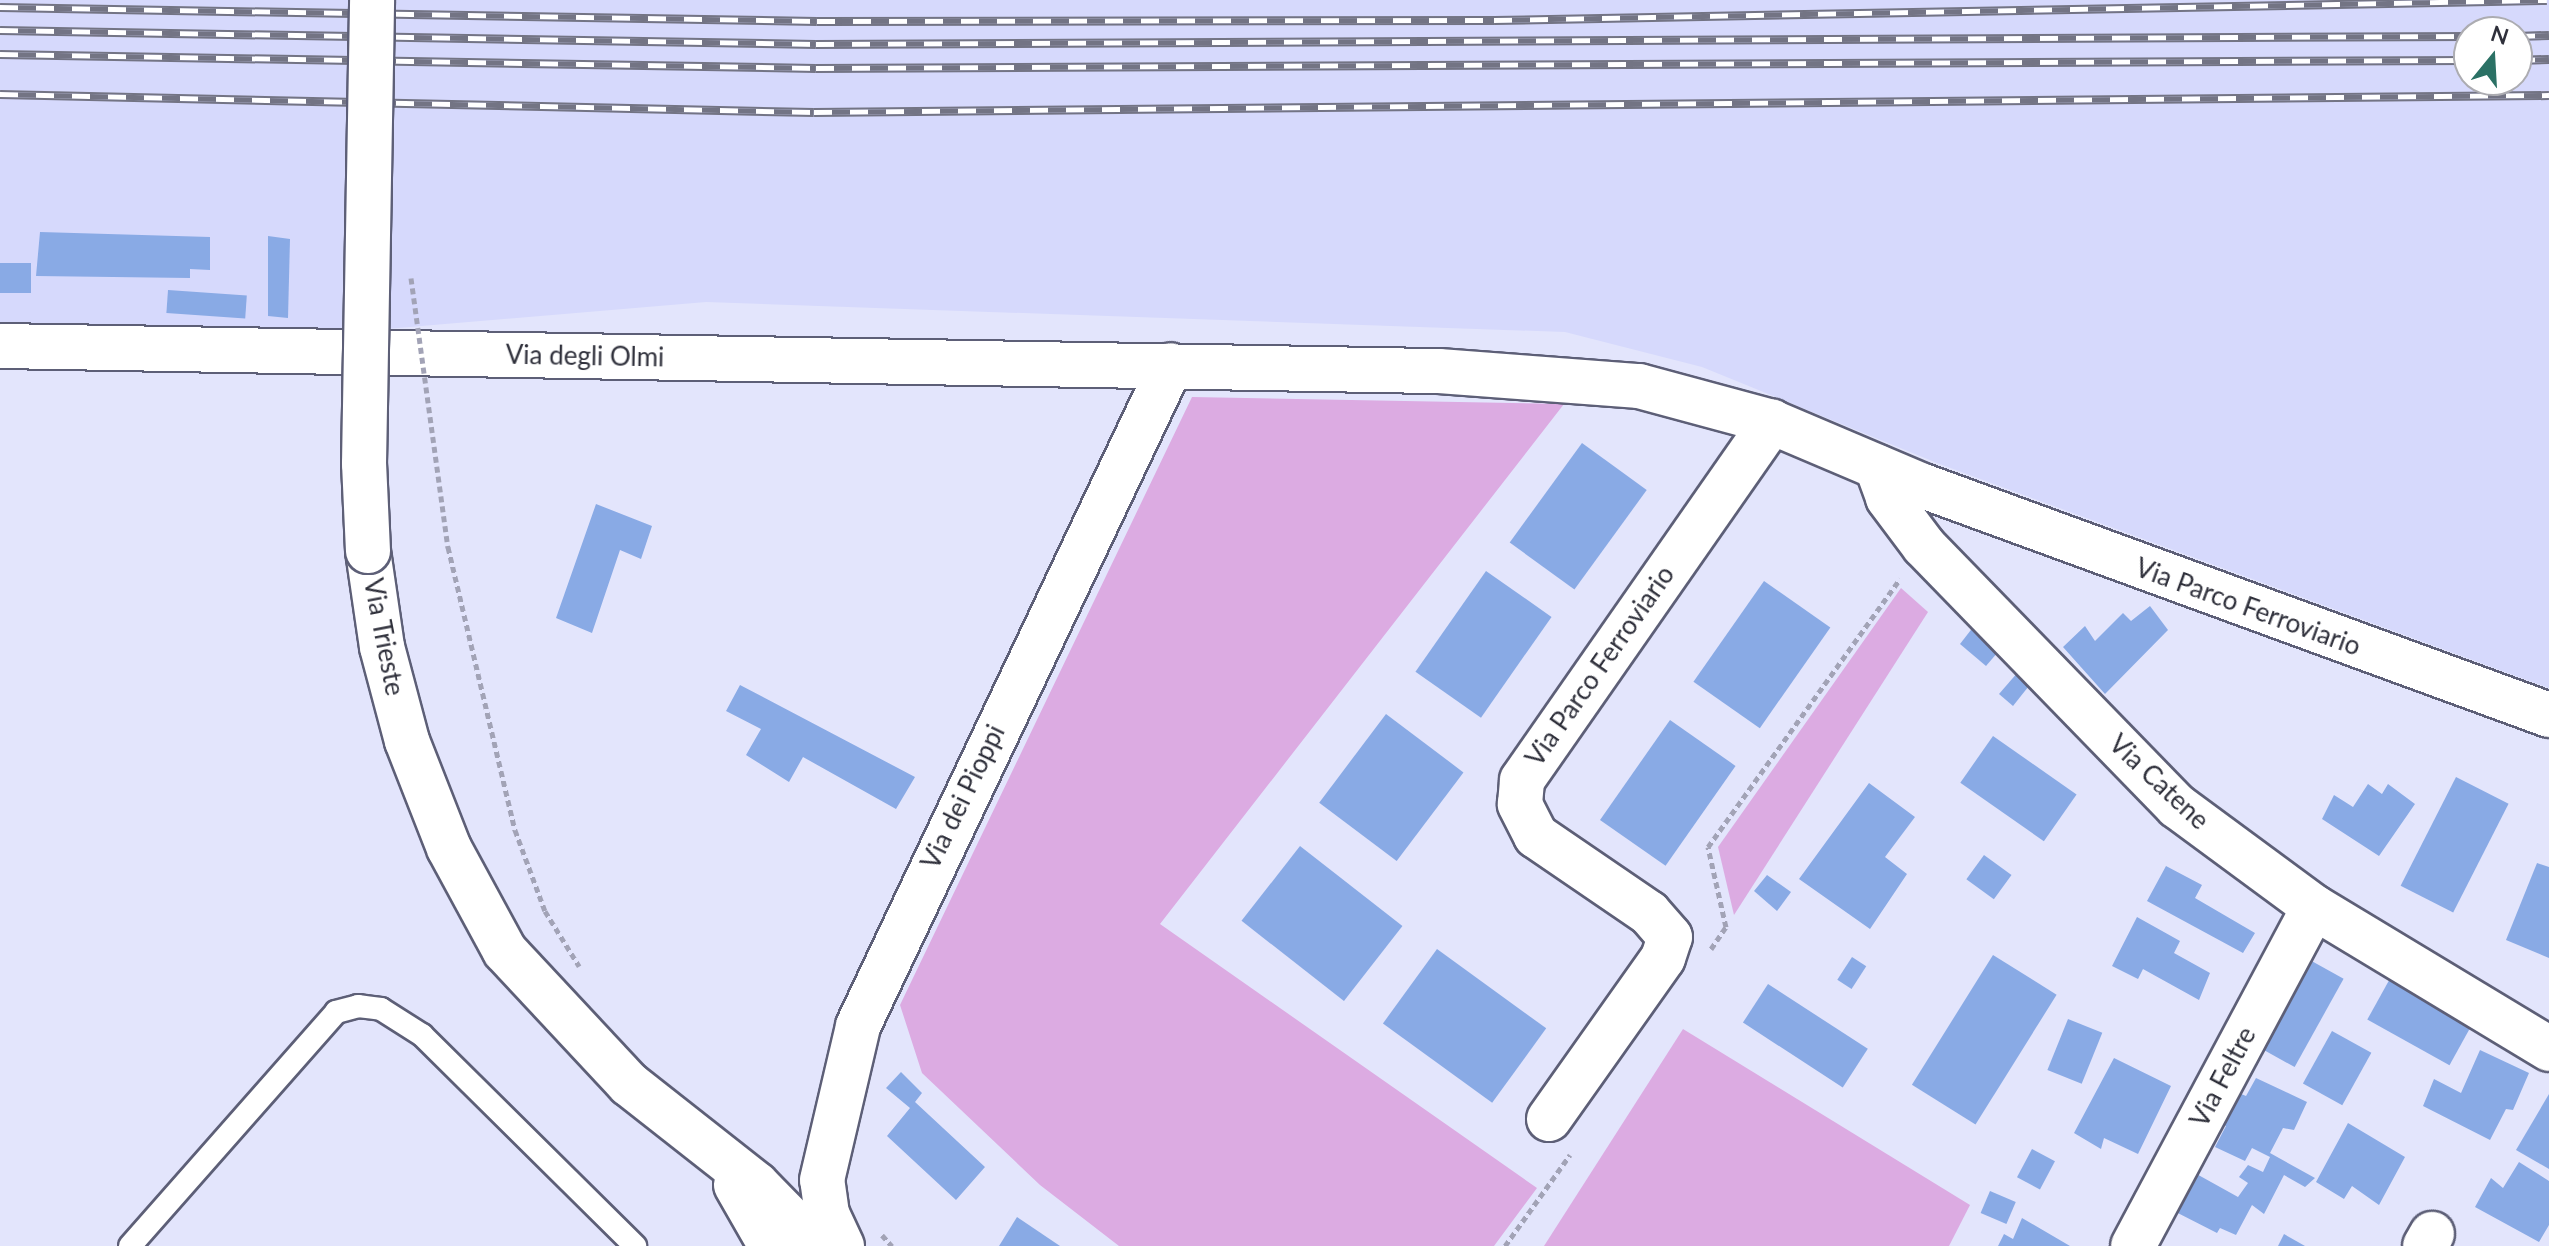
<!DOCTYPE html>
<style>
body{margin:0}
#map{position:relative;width:2549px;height:1246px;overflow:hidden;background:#e3e5fc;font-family:Lato,sans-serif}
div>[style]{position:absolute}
.built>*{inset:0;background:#d6d9fc}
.green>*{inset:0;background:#dcabe2}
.building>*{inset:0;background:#89aae5;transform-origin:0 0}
.path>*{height:5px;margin-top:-2.5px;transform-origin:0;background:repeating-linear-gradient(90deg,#a2a3b6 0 6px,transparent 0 10px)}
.roads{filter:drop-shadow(2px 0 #5d5f77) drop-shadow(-2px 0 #5d5f77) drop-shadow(0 2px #5d5f77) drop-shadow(0 -2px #5d5f77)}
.service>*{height:22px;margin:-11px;padding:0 11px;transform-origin:11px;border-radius:11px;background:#fff}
.minor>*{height:44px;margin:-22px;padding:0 22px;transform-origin:22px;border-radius:22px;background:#fff}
.tertiary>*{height:44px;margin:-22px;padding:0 22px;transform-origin:22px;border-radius:22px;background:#fff}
.rail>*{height:9px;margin-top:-4.5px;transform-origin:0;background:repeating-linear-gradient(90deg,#fff 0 18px,#737484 0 36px);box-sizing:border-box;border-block:2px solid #737484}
.path-bridge>*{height:5px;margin-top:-2.5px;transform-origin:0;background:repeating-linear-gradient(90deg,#a2a3b6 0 6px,transparent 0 10px)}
.bridges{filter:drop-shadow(2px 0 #5d5f77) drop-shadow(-2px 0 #5d5f77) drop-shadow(0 2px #5d5f77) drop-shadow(0 -2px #5d5f77)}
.tertiary-bridge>*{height:44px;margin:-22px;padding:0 22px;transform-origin:22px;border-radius:22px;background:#fff}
span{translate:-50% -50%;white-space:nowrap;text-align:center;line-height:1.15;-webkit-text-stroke:7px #fff;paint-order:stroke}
.street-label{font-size:26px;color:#2f303b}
.north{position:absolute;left:2453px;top:16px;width:80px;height:80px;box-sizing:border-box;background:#fff;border:2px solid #acacb1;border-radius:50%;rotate:18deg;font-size:22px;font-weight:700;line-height:32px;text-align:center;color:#2f303b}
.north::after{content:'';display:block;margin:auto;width:28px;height:36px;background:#2b7165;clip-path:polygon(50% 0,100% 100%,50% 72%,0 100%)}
</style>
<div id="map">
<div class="built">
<i style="clip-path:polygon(evenodd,0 0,2549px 0,2549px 688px,1937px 463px,1702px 367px,1565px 332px,706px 302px,303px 336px,0 330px,0 0,2469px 32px,2517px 32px,2517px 80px,2469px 80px,2469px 32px)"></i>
</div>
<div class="green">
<i style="clip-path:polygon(1192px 397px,1564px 404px,1160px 924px,1537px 1188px,1494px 1246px,1119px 1246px,1040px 1185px,922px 1073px,900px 1005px)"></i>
<i style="clip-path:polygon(1901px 588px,1928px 612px,1734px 915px,1718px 847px)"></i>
<i style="clip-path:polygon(1683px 1029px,1970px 1205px,1949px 1246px,1544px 1246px)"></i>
</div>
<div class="building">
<i style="clip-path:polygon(40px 232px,210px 237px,210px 270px,190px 269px,190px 278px,36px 276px)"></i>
<i style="clip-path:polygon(268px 236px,290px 239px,288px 318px,268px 316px)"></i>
<i style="left:0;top:263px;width:31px;height:30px"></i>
<i style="left:168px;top:290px;width:79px;height:23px;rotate:4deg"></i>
<i style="left:1582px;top:443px;width:80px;height:123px;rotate:36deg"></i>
<i style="clip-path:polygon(596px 504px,652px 526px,641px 559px,620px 550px,592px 633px,556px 618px)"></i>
<i style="left:1486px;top:571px;width:80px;height:123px;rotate:35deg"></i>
<i style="left:1764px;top:581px;width:81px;height:123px;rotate:35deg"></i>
<i style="clip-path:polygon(2150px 606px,2168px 630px,2105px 694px,2063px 647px,2085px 626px,2095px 641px,2123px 613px,2131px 621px)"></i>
<i style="clip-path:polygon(1981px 617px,2004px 645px,1986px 666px,1960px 644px)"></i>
<i style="clip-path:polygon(2025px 664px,2036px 677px,2013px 706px,1999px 694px)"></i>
<i style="clip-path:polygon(740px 685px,915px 777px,896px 809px,803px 757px,789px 782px,746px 755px,761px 729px,726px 711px)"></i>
<i style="left:1386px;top:714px;width:97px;height:111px;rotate:37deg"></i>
<i style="left:1670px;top:720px;width:80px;height:122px;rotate:35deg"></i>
<i style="left:1993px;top:736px;width:102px;height:57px;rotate:35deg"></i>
<i style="left:2456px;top:777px;width:59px;height:122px;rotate:27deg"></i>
<i style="clip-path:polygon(1869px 783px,1915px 817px,1885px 857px,1907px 874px,1870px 929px,1799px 879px)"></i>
<i style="clip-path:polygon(2368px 784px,2382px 794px,2388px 784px,2415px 804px,2379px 856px,2322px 819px,2334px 795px,2353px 807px)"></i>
<i style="left:1300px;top:846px;width:130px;height:95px;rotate:38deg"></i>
<i style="left:1984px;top:855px;width:34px;height:30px;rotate:36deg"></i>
<i style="clip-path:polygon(2537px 863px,2549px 867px,2549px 958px,2506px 940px)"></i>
<i style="clip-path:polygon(2166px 866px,2202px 885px,2195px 898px,2255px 933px,2243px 953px,2147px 901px)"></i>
<i style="clip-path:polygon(1767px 875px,1791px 892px,1777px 911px,1754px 891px)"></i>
<i style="clip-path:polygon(2137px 917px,2180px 941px,2174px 953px,2210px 973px,2199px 1000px,2143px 969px,2138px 979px,2112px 966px)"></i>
<i style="left:1437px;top:949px;width:135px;height:92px;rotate:36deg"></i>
<i style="left:2299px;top:954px;width:51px;height:101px;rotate:29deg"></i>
<i style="left:1993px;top:955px;width:75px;height:153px;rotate:32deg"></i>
<i style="left:1852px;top:957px;width:17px;height:27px;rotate:33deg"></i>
<i style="left:2392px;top:975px;width:94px;height:51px;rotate:29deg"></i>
<i style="left:1768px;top:984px;width:119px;height:46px;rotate:33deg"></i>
<i style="left:2068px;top:1019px;width:37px;height:55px;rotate:22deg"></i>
<i style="left:2332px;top:1031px;width:45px;height:60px;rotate:29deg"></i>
<i style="clip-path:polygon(2480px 1050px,2529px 1073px,2513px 1110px,2506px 1109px,2490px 1140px,2423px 1106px,2434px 1079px,2461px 1093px)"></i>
<i style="clip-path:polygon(2114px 1058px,2171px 1086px,2138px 1154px,2104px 1138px,2101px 1149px,2074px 1133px)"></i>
<i style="clip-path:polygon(901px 1072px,922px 1093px,915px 1102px,985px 1167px,956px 1200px,887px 1136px,910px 1108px,886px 1088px)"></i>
<i style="clip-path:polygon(2256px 1078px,2307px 1102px,2294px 1130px,2283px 1128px,2270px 1153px,2315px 1178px,2305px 1187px,2284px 1175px,2264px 1214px,2252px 1205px,2236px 1235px,2220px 1228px,2217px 1233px,2166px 1207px,2184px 1167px,2238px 1197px,2248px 1183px,2239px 1177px,2248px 1165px,2263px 1172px,2270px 1157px,2252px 1148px,2245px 1161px,2215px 1147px,2226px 1126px,2209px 1118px,2227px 1088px,2246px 1096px)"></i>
<i style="clip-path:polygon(2549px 1094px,2549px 1169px,2516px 1150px)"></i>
<i style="clip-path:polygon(2348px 1123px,2405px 1157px,2379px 1205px,2352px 1186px,2344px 1199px,2316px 1182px)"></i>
<i style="left:2032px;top:1149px;width:26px;height:32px;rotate:28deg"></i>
<i style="clip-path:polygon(2519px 1162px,2549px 1181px,2549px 1225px,2539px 1242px,2475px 1207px,2491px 1178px,2503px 1188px)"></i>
<i style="left:1990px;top:1191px;width:28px;height:24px;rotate:23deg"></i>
<i style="clip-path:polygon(1017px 1217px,1060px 1246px,999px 1246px)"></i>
<i style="clip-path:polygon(2022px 1218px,2070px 1246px,1998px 1246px,2004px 1234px,2013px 1239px)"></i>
<i style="clip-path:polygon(2284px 1234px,2305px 1246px,2278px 1246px)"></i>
</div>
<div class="path">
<i style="left:448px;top:547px;width:291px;rotate:76.7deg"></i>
<i style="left:515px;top:830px;width:86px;rotate:69.7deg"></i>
<i style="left:545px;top:911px;width:65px;rotate:58.3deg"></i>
<i style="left:1711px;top:949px;width:27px;rotate:-56deg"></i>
<i style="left:1726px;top:927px;width:82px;rotate:-102.7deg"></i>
<i style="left:1708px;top:847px;width:330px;rotate:-54.4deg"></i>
<i style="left:882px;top:1235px;width:15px;rotate:48deg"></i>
<i style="left:1505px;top:1246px;width:112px;rotate:-54.5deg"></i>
</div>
<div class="roads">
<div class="service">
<i style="left:130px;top:1246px;width:312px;rotate:-48.6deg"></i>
<i style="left:336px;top:1012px;width:23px;rotate:-15deg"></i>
<i style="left:358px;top:1006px;width:23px;rotate:7deg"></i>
<i style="left:381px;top:1009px;width:49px;rotate:32.4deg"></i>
<i style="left:422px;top:1035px;width:300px;rotate:44.7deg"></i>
</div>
<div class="minor">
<i style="left:0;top:346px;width:1439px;rotate:1deg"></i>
<i style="left:1439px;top:371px;width:201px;rotate:4.3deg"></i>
<i style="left:1639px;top:386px;width:138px;rotate:15.1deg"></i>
<i style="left:1772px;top:422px;width:164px;rotate:23deg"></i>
<i style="left:1923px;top:486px;width:667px;rotate:20.09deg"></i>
<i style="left:1877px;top:467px;width:33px;rotate:70deg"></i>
<i style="left:1888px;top:498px;width:60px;rotate:53.1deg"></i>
<i style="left:1924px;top:546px;width:363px;rotate:45.8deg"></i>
<i style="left:2177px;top:806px;width:170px;rotate:36.4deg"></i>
<i style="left:2314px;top:907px;width:275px;rotate:31.1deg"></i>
<i style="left:1549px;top:1119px;width:197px;rotate:-54.7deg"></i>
<i style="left:1663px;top:958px;width:22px;rotate:-72deg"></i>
<i style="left:1670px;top:937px;width:32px;rotate:-131deg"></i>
<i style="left:1649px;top:913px;width:137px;rotate:-145.7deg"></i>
<i style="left:1536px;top:836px;width:36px;rotate:-117deg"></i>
<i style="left:1520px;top:804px;width:24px;rotate:-85deg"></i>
<i style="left:1522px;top:780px;width:437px;rotate:-55.1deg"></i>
<i style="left:842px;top:1246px;width:35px;rotate:-115deg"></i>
<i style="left:827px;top:1214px;width:34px;rotate:-98deg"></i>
<i style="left:822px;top:1180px;width:158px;rotate:-76.8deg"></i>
<i style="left:858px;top:1026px;width:731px;rotate:-64.66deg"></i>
<i style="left:2133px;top:1246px;width:384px;rotate:-61.9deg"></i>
<i style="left:2425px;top:1246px;width:14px;rotate:-60deg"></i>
</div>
<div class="tertiary">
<i style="left:368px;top:551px;width:97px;rotate:81.7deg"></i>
<i style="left:382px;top:647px;width:97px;rotate:75.1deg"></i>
<i style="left:407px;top:741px;width:115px;rotate:68.6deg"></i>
<i style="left:449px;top:848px;width:117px;rotate:61.5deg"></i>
<i style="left:505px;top:951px;width:182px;rotate:47deg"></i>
<i style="left:629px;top:1084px;width:162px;rotate:38.2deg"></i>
<i style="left:756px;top:1184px;width:87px;rotate:45.5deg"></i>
<i style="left:736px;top:1185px;width:70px;rotate:60.2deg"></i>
</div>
</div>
<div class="rail">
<i style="left:0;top:7px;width:817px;rotate:0.98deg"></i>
<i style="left:817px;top:21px;width:677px;rotate:-0.08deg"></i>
<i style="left:1494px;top:20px;width:1053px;rotate:-1.09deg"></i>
<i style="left:0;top:30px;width:816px;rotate:0.98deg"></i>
<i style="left:816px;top:44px;width:1653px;rotate:-0.28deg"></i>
<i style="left:2517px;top:36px;width:32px;rotate:-2deg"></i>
<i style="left:0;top:54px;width:816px;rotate:0.98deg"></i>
<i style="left:816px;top:68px;width:1653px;rotate:-0.28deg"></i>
<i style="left:2517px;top:60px;width:32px;rotate:-2deg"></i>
<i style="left:0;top:94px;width:814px;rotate:1.27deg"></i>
<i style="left:814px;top:112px;width:1735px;rotate:-0.56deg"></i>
</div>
<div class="path-bridge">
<i style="left:411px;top:278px;width:272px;rotate:82.2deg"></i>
</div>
<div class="bridges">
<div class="tertiary-bridge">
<i style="left:368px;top:551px;width:87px;rotate:-92.6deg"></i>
<i style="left:364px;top:464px;width:464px;rotate:-89deg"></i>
</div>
</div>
<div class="street-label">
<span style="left:585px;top:356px;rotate:1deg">Via degli Olmi</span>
<span style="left:2248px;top:607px;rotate:20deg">Via Parco Ferroviario</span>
<span style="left:384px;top:637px;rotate:79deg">Via Trieste</span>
<span style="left:1600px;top:666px;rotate:-55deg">Via Parco Ferroviario</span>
<span style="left:2159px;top:782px;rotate:43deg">Via Catene</span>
<span style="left:963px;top:797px;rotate:-64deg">Via dei Pioppi</span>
<span style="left:2223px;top:1077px;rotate:-62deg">Via Feltre</span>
</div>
<div class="north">N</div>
</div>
